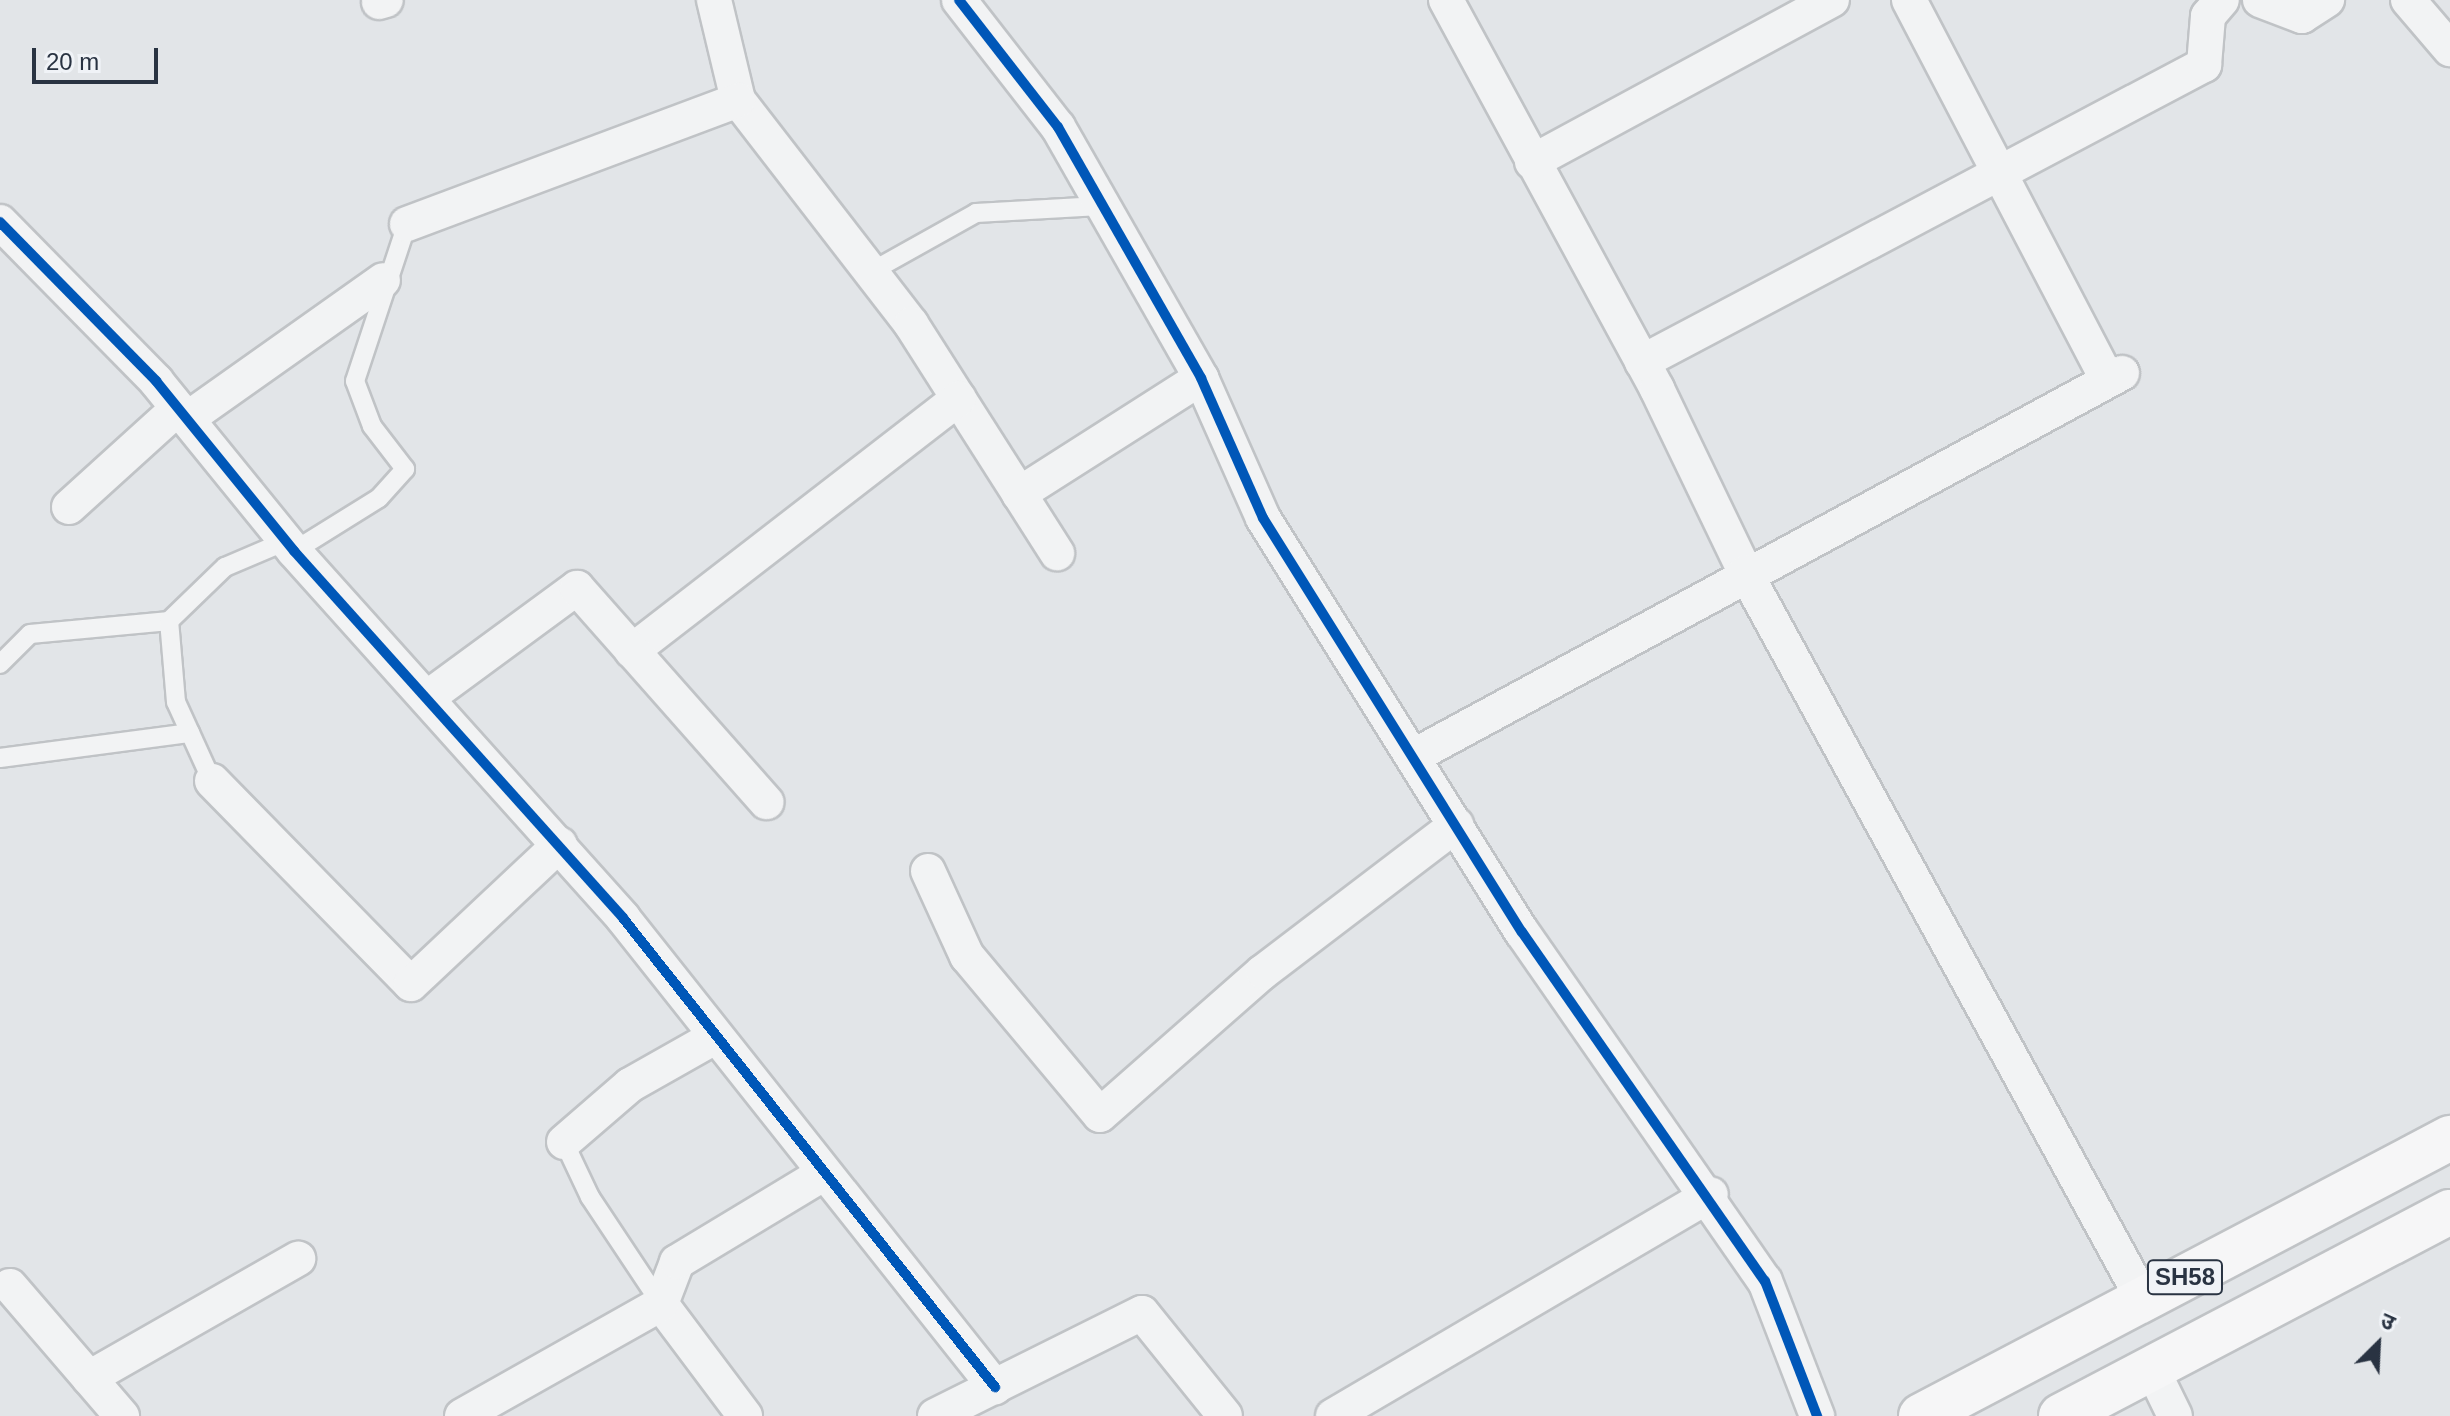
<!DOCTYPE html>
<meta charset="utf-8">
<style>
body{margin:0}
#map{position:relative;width:2450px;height:1416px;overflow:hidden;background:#e2e5e8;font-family:Arial,"Noto Sans Devanagari",sans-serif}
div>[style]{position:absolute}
.roads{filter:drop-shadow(2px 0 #c0c3c6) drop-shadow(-2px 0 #c0c3c6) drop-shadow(0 2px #c0c3c6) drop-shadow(0 -2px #c0c3c6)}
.lane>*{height:18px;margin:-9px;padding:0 9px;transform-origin:9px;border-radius:9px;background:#f2f3f4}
.street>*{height:34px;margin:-17px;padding:0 17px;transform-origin:17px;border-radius:17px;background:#f2f3f4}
.primary>*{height:44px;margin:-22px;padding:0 22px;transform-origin:22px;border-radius:22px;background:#f6f6f7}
.cycleway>*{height:10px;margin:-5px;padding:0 5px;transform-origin:5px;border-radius:5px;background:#0057b8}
span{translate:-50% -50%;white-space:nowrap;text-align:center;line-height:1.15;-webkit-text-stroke:6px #f0f3f7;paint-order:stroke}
.shield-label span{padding:2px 6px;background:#f0f3f7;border:2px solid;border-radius:6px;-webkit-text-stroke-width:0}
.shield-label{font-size:24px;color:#293342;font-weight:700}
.north{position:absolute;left:2338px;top:1304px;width:80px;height:80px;-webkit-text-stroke:6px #f0f3f7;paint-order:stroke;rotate:24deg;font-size:22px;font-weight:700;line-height:32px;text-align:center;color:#293342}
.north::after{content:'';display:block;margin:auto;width:28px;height:36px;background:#293342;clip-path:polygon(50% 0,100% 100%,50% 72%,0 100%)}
.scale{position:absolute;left:32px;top:48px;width:126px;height:36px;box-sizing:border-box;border:4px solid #293342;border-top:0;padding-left:10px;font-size:24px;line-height:28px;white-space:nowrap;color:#293342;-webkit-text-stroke:6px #f0f3f7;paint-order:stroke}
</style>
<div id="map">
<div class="roads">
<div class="lane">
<i style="left:867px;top:274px;width:125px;rotate:-29.2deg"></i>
<i style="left:976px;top:213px;width:124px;rotate:-3.2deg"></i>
<i style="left:294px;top:551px;width:100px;rotate:-31.9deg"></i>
<i style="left:379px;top:498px;width:39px;rotate:-48deg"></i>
<i style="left:405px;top:469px;width:54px;rotate:-127.5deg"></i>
<i style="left:372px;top:426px;width:48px;rotate:-110.7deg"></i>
<i style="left:355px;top:381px;width:165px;rotate:-71.7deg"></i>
<i style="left:0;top:664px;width:42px;rotate:-45deg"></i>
<i style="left:30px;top:634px;width:140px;rotate:-5.3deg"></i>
<i style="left:0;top:758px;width:192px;rotate:-7.5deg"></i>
<i style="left:212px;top:781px;width:87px;rotate:-114.5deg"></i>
<i style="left:176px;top:702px;width:81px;rotate:-94.9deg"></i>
<i style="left:169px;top:621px;width:78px;rotate:-44deg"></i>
<i style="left:225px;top:567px;width:66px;rotate:-23.1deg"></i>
<i style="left:564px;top:1142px;width:61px;rotate:64.7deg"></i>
<i style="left:590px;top:1197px;width:128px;rotate:56.4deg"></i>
</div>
<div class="street">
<i style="left:714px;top:0;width:103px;rotate:76.5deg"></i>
<i style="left:738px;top:100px;width:283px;rotate:52.3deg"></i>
<i style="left:911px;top:324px;width:272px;rotate:57.5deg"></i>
<i style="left:959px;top:0;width:161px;rotate:52.1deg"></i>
<i style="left:1058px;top:127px;width:289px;rotate:60.3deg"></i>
<i style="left:1201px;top:378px;width:153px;rotate:66.1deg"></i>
<i style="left:1263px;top:518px;width:488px;rotate:58deg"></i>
<i style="left:1522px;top:932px;width:425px;rotate:55.2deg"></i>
<i style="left:1765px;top:1281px;width:145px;rotate:68.9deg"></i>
<i style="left:1446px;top:0;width:443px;rotate:61.5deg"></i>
<i style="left:1657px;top:389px;width:203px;rotate:64.3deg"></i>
<i style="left:1745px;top:572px;width:829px;rotate:61.3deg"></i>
<i style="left:1909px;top:0;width:429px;rotate:62.4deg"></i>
<i style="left:2260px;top:0;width:45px;rotate:20.9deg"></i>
<i style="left:2302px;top:16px;width:30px;rotate:-33deg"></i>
<i style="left:2408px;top:0;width:65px;rotate:49.4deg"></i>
<i style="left:379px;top:2px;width:7px;rotate:-16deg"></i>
<i style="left:1532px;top:162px;width:341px;rotate:-28.4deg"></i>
<i style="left:0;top:222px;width:223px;rotate:45.5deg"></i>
<i style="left:156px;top:381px;width:219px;rotate:50.9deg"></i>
<i style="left:294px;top:551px;width:493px;rotate:48.1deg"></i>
<i style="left:623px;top:918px;width:599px;rotate:51.58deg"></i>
<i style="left:407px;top:224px;width:353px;rotate:-20.5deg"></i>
<i style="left:1642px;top:362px;width:636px;rotate:-27.86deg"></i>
<i style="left:2204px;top:65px;width:49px;rotate:-85.3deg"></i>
<i style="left:2208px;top:16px;width:21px;rotate:-49deg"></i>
<i style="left:187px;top:419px;width:240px;rotate:-35.3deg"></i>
<i style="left:1019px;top:494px;width:216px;rotate:-32.5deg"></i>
<i style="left:69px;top:507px;width:147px;rotate:-42.2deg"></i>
<i style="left:632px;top:651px;width:413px;rotate:-37.7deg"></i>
<i style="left:427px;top:698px;width:186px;rotate:-36.3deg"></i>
<i style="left:577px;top:588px;width:286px;rotate:48.5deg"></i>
<i style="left:1414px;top:756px;width:805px;rotate:-28.41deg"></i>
<i style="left:212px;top:781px;width:284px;rotate:45.6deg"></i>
<i style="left:411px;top:984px;width:204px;rotate:-43.2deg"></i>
<i style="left:928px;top:871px;width:94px;rotate:65.4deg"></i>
<i style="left:967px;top:956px;width:207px;rotate:50.1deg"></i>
<i style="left:1100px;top:1115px;width:217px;rotate:-41.3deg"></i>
<i style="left:1263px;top:972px;width:243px;rotate:-37.3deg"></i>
<i style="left:564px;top:1142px;width:87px;rotate:-40.8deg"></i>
<i style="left:630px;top:1085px;width:95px;rotate:-29.5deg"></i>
<i style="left:10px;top:1286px;width:172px;rotate:49.3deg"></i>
<i style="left:661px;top:1304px;width:140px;rotate:53.1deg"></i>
<i style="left:2152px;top:1369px;width:52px;rotate:63.9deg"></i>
<i style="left:89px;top:1378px;width:241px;rotate:-29.7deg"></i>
<i style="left:462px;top:1416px;width:228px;rotate:-29.4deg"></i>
<i style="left:661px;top:1304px;width:45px;rotate:-69.1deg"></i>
<i style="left:677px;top:1262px;width:170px;rotate:-31.1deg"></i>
<i style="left:935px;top:1416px;width:231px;rotate:-26.5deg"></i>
<i style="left:1142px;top:1313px;width:132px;rotate:51.1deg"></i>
<i style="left:1333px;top:1416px;width:438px;rotate:-30.4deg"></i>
</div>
<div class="primary">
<i style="left:1921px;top:1416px;width:598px;rotate:-27.72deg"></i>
<i style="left:2061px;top:1416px;width:439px;rotate:-27.7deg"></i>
</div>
</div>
<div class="cycleway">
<i style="left:959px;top:0;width:161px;rotate:52.1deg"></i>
<i style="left:1058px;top:127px;width:289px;rotate:60.3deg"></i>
<i style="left:1201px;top:378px;width:153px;rotate:66.1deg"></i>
<i style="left:1263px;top:518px;width:488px;rotate:58deg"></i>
<i style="left:1522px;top:932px;width:425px;rotate:55.2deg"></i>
<i style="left:1765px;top:1281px;width:145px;rotate:68.9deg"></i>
<i style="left:0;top:222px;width:223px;rotate:45.5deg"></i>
<i style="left:156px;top:381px;width:219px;rotate:50.9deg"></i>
<i style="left:294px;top:551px;width:493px;rotate:48.1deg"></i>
<i style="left:623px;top:918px;width:599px;rotate:51.58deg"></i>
</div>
<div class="shield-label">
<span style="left:2185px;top:1277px">SH58</span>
</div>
<div class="north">उ</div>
<div class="scale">20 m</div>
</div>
